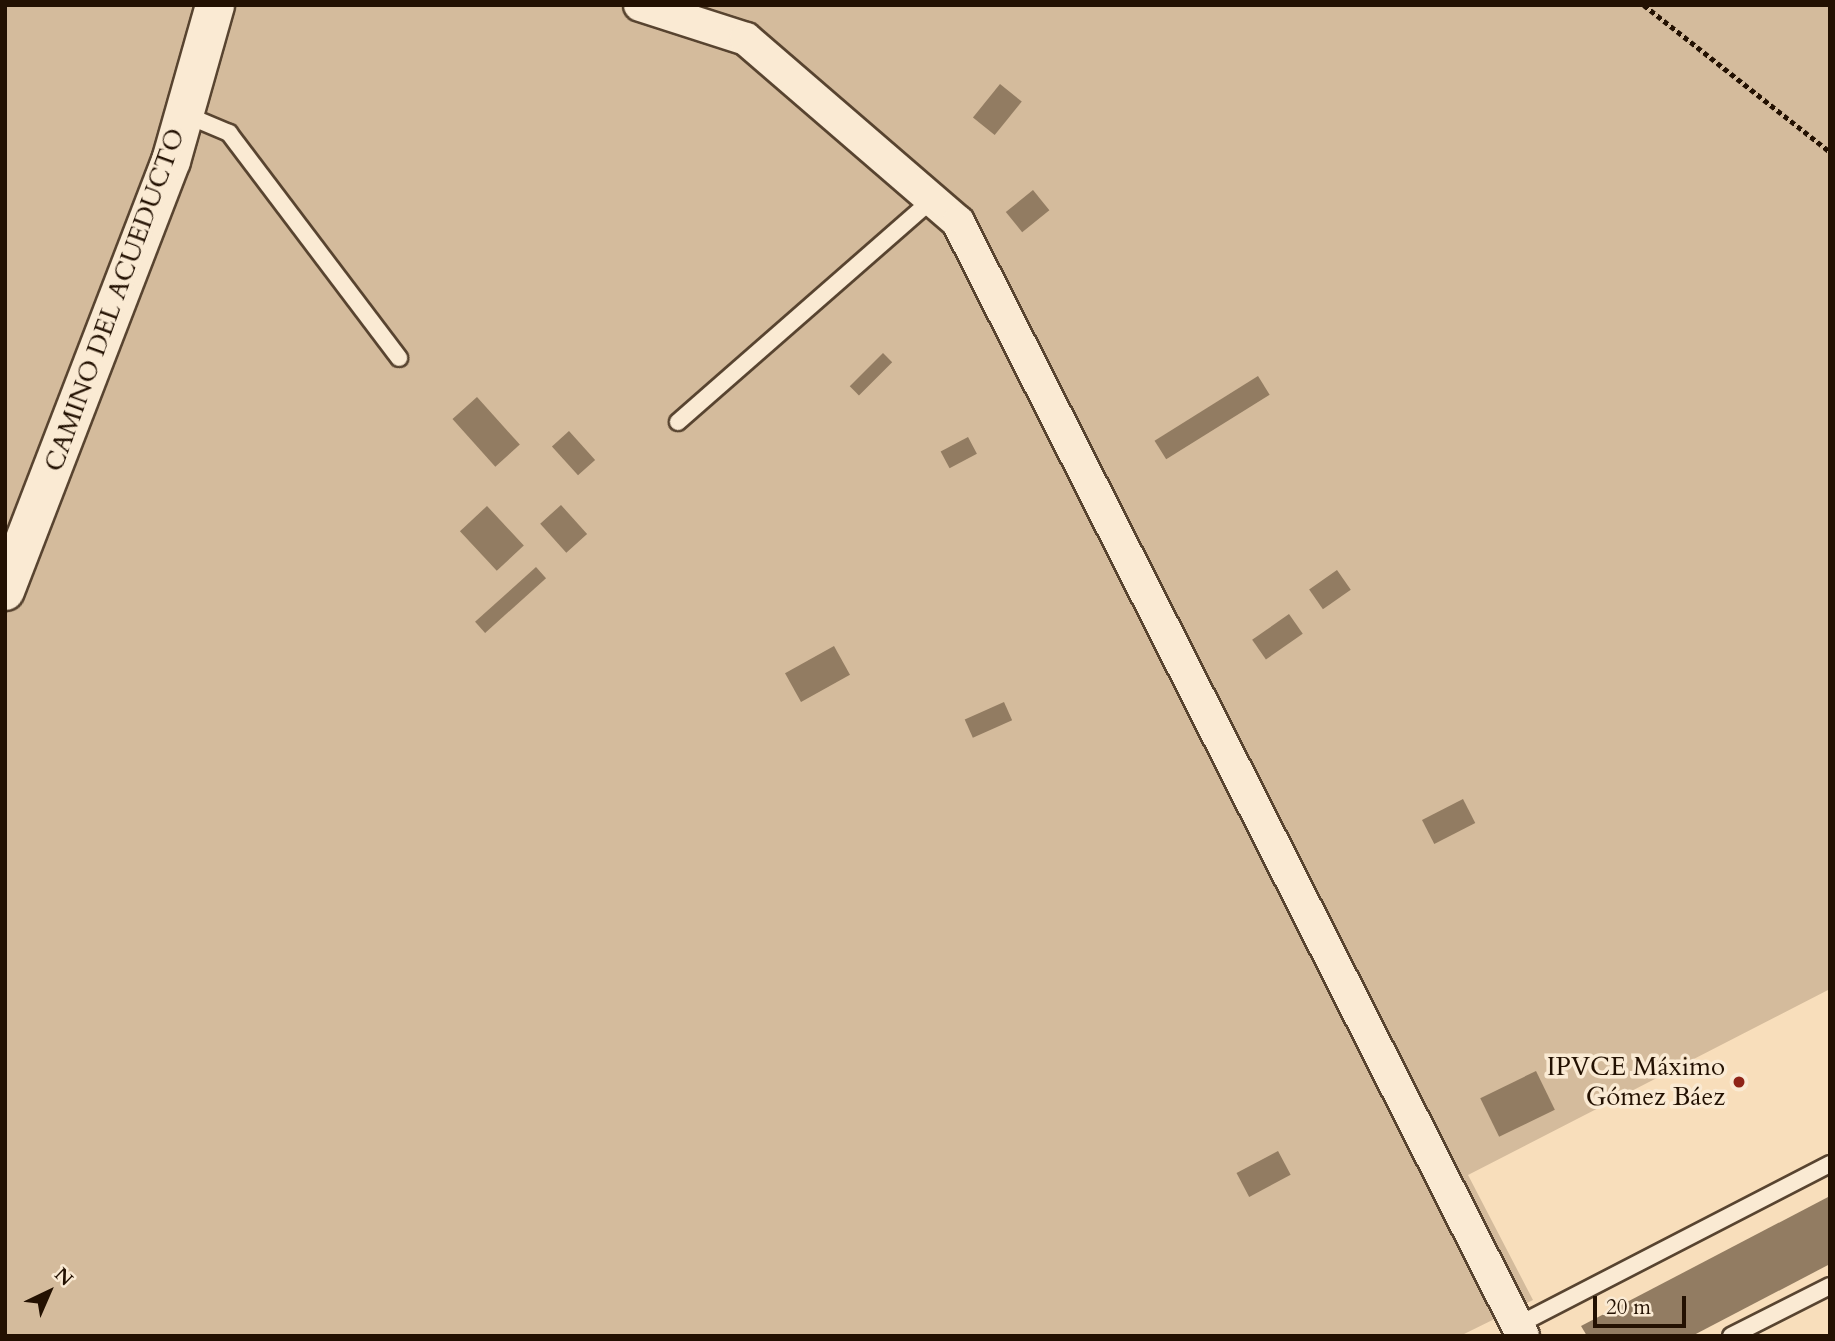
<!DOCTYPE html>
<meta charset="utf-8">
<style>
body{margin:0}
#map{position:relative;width:1835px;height:1341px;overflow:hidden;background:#f8debb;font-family:Cardo,serif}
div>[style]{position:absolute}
.green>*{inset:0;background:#d4bb9c}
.building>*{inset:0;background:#927c62;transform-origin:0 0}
.path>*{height:4.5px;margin-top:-2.25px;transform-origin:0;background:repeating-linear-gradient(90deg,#231102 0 5px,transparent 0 8.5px)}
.roads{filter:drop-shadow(2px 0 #584430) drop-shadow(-2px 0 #584430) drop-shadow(0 2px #584430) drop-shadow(0 -2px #584430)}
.lane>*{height:16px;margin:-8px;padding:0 8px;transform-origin:8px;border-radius:8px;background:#faead3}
.street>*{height:32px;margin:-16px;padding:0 16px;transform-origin:16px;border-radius:16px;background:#faead3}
.secondary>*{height:38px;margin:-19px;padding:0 19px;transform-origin:19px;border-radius:19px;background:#faead3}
.dots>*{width:19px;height:19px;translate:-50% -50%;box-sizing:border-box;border:4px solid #faead3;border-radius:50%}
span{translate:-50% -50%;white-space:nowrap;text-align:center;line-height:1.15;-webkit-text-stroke:7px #faead3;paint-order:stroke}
.street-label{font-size:26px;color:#231102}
.poi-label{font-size:26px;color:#231102}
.right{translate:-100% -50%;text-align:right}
.frame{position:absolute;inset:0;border:7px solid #231102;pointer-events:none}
.north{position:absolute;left:14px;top:1257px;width:70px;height:70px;-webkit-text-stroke:5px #faead3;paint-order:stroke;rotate:44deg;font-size:19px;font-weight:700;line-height:28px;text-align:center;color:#231102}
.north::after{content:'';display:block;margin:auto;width:24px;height:32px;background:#231102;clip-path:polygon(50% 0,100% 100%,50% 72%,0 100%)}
.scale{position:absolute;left:1593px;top:1296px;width:93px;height:32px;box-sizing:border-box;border:4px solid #231102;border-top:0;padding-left:9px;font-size:21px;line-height:24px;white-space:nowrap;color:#231102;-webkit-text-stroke:5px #faead3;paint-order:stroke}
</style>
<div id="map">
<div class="green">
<i style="clip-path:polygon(5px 5px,1830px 5px,1830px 989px,1468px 1175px,1533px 1300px,1460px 1336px,5px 1336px)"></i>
</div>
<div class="building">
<i style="left:1000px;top:84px;width:28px;height:43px;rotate:39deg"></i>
<i style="left:1033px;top:190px;width:26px;height:35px;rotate:51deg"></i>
<i style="left:883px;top:353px;width:13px;height:47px;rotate:45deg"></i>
<i style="left:1258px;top:376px;width:22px;height:122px;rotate:58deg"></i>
<i style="left:477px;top:397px;width:64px;height:33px;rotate:48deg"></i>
<i style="left:569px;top:431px;width:39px;height:23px;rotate:48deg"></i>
<i style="left:968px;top:437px;width:19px;height:31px;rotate:62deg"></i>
<i style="left:561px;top:505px;width:39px;height:28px;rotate:48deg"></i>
<i style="left:487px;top:506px;width:54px;height:37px;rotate:47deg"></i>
<i style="left:536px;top:567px;width:15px;height:82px;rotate:48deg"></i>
<i style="left:1337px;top:570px;width:24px;height:34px;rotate:55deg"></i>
<i style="left:1289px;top:614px;width:24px;height:45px;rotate:55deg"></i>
<i style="left:834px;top:646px;width:33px;height:56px;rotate:61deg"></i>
<i style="left:1004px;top:702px;width:20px;height:43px;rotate:66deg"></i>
<i style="left:1463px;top:799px;width:27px;height:46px;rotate:63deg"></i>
<i style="left:1536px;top:1071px;width:43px;height:62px;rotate:64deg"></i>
<i style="left:1278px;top:1151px;width:27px;height:47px;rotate:62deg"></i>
<i style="clip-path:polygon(1830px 1196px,1830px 1264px,1692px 1336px,1587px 1336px,1581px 1326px)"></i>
</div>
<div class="path">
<i style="left:1644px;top:5px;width:237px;rotate:38.3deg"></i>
</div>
<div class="roads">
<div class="lane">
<i style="left:184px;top:114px;width:49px;rotate:22.9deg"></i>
<i style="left:229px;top:133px;width:282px;rotate:52.9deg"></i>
<i style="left:678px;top:422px;width:342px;rotate:-41.2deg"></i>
<i style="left:1518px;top:1325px;width:351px;rotate:-27.3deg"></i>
<i style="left:1731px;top:1336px;width:111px;rotate:-26.8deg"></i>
</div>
<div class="street">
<i style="left:640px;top:5px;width:111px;rotate:17.8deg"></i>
<i style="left:746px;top:39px;width:280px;rotate:40.8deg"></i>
<i style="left:958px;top:222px;width:1249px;rotate:63.11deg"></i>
</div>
<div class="secondary">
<i style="left:5px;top:591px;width:461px;rotate:-68.9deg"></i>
<i style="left:171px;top:161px;width:162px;rotate:-74.2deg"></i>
</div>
</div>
<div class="dots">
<i style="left:1739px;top:1082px;background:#8f2418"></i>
</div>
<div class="street-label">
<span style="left:115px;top:300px;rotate:-70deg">CAMINO DEL ACUEDUCTO</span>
</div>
<div class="poi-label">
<span class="right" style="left:1725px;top:1082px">IPVCE Máximo<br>Gómez Báez</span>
</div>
<div class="frame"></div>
<div class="north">N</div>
<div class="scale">20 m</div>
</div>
